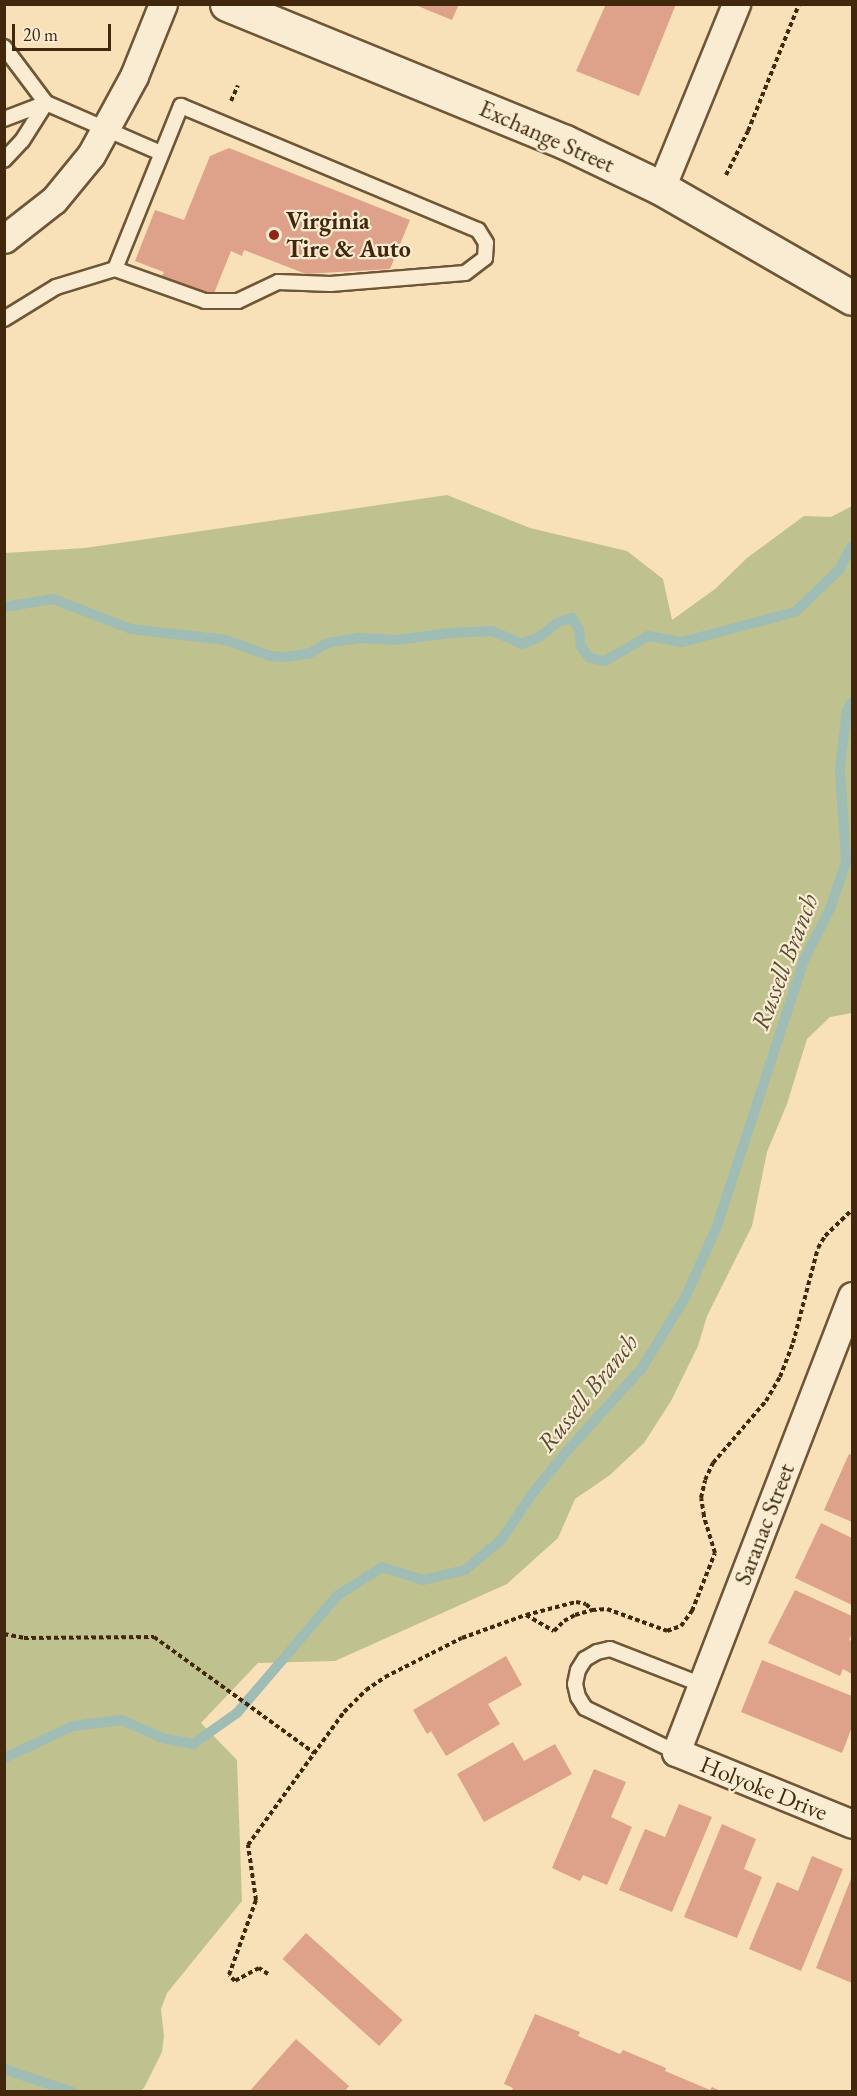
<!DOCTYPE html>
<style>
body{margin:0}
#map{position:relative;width:857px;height:2096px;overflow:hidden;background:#f8e1b9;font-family:"EB Garamond",serif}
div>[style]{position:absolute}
.green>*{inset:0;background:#bfc28e}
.stream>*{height:10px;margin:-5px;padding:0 5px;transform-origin:5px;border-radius:5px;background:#9fbcb5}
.building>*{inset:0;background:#dda289;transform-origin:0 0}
.path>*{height:4px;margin-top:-2px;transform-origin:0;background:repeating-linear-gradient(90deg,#41270c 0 4.5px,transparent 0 7.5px)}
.roads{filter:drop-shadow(2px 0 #6f5637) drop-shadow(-2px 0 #6f5637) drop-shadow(0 2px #6f5637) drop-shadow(0 -2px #6f5637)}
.lane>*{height:14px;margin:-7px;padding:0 7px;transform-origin:7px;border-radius:7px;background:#faecd2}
.street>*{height:27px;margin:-13.5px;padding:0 13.5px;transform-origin:13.5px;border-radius:13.5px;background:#faecd2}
.secondary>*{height:33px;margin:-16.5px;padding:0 16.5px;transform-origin:16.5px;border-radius:16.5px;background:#faecd2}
.dots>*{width:16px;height:16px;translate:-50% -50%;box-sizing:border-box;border:3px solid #faecd2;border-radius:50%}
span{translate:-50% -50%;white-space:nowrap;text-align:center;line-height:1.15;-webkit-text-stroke:4.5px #faecd2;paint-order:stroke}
.street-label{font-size:24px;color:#41270c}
.poi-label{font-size:24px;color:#41270c;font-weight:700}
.left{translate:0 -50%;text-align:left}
.water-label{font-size:26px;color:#584c36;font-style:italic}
.frame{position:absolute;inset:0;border:6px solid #41270c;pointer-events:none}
.scale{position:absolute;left:12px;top:24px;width:99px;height:27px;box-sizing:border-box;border:3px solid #41270c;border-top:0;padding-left:8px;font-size:18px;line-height:21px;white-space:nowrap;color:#41270c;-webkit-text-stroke:4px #faecd2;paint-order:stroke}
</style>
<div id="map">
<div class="green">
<i style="clip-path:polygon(447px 495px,530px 528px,627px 551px,663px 579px,672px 620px,715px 589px,747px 558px,804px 516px,831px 517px,852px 506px,852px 1013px,830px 1017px,807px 1039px,787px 1104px,767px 1152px,752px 1226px,707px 1316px,698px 1346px,671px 1401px,644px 1443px,610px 1475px,575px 1499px,558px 1538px,507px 1584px,335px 1661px,258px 1663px,201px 1723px,237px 1760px,242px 1901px,167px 1993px,161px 2009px,164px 2036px,162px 2052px,144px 2088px,139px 2092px,5px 2091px,5px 553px,85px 548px)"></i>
</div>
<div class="stream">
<i style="left:4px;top:607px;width:50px;rotate:-9.3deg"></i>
<i style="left:53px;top:599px;width:84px;rotate:21deg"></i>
<i style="left:131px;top:629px;width:96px;rotate:6.6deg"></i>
<i style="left:226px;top:640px;width:47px;rotate:20deg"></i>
<i style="left:270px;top:656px;width:16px;rotate:4deg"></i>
<i style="left:286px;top:657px;width:24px;rotate:-9deg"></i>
<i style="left:310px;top:653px;width:20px;rotate:-30deg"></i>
<i style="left:327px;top:643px;width:32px;rotate:-9deg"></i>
<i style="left:359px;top:638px;width:38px;rotate:3deg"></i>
<i style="left:397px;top:640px;width:53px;rotate:-7.5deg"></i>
<i style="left:450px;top:633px;width:42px;rotate:-2.7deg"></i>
<i style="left:492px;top:631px;width:33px;rotate:23deg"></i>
<i style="left:522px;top:644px;width:18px;rotate:-22deg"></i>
<i style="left:539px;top:637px;width:24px;rotate:-38deg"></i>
<i style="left:558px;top:622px;width:15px;rotate:-16deg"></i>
<i style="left:572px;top:618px;width:13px;rotate:58deg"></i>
<i style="left:579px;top:629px;width:18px;rotate:84deg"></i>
<i style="left:581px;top:647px;width:14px;rotate:51deg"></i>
<i style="left:590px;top:658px;width:15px;rotate:11deg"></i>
<i style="left:605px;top:661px;width:50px;rotate:-30.2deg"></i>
<i style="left:648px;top:636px;width:35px;rotate:10deg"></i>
<i style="left:682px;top:642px;width:117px;rotate:-14.9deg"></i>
<i style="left:795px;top:612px;width:61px;rotate:-43.7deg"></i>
<i style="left:839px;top:570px;width:27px;rotate:-62deg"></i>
<i style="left:4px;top:1758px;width:76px;rotate:-24.9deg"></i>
<i style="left:73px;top:1726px;width:49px;rotate:-7deg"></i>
<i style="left:122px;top:1720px;width:44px;rotate:24.2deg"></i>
<i style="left:162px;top:1738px;width:32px;rotate:11deg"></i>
<i style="left:193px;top:1744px;width:54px;rotate:-35.2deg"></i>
<i style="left:237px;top:1713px;width:154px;rotate:-49.5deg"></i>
<i style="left:337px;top:1596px;width:54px;rotate:-32.8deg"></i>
<i style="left:382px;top:1567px;width:43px;rotate:17.6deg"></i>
<i style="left:423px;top:1580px;width:43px;rotate:-13.4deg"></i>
<i style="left:465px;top:1570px;width:47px;rotate:-39.8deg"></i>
<i style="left:501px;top:1540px;width:55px;rotate:-56deg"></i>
<i style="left:532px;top:1494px;width:55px;rotate:-50.9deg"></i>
<i style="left:567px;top:1451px;width:112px;rotate:-47.9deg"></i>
<i style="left:642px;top:1368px;width:84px;rotate:-58.6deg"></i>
<i style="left:686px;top:1296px;width:77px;rotate:-66.1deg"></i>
<i style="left:717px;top:1226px;width:280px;rotate:-71.9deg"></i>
<i style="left:804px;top:960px;width:57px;rotate:-63deg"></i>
<i style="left:830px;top:909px;width:50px;rotate:-71.2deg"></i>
<i style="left:846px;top:862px;width:94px;rotate:-93.7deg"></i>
<i style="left:840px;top:768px;width:58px;rotate:-83.1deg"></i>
<i style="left:847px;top:710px;width:9px;rotate:-58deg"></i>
<i style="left:4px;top:2069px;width:72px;rotate:18.7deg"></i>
</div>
<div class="building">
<i style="clip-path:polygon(413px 4px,459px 4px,452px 20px)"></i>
<i style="clip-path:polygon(606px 4px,676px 4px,639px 96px,576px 71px)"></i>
<i style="clip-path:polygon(229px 148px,410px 220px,390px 269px,306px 274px,244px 250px,242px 256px,231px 251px,213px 296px,162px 276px,164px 272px,135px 261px,155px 210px,184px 220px,210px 156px)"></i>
<i style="clip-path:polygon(849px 1454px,852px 1455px,852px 1522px,824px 1510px)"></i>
<i style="clip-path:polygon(821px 1523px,852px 1538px,852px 1605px,795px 1578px)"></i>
<i style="clip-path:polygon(795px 1590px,852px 1616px,852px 1633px,849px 1640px,852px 1641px,852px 1674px,843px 1669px,840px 1676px,768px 1643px)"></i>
<i style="clip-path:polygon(506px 1656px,522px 1685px,488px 1704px,500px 1724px,446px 1756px,431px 1731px,427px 1734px,413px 1710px)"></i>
<i style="clip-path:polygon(762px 1660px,852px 1696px,852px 1727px,842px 1753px,741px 1712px)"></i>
<i style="clip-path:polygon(513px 1742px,524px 1761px,555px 1744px,572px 1774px,484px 1822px,457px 1774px)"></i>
<i style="clip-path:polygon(594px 1769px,626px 1782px,611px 1817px,632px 1827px,607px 1885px,583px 1875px,580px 1881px,552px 1868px)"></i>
<i style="clip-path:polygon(679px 1804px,712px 1817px,672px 1912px,619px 1890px,645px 1829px,665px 1837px)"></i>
<i style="clip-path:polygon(722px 1824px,756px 1839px,744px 1869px,762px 1877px,737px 1938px,684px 1917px)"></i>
<i style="clip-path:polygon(812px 1856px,843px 1869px,801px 1971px,749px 1949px,777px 1882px,798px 1891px)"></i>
<i style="clip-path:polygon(852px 1876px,852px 1983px,816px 1968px)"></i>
<i style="left:306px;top:1933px;width:130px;height:35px;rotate:42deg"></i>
<i style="clip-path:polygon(535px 2014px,580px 2032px,578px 2036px,620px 2054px,623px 2050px,666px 2068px,665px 2071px,710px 2090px,712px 2087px,723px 2092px,511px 2092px,513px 2088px,504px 2084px)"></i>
<i style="clip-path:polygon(296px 2039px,349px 2086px,344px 2092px,249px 2092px)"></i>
</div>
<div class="path">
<i style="left:231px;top:101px;width:17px;rotate:-66deg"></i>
<i style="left:726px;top:175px;width:49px;rotate:-63.4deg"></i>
<i style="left:748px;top:131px;width:137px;rotate:-68.1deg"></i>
<i style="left:526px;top:1615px;width:32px;rotate:30deg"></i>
<i style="left:554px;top:1631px;width:14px;rotate:-45deg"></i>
<i style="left:564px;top:1621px;width:13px;rotate:-29deg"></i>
<i style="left:575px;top:1615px;width:18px;rotate:-16deg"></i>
<i style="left:592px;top:1610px;width:15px;rotate:-4deg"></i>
<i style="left:607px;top:1609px;width:64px;rotate:20.1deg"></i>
<i style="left:667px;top:1631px;width:15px;rotate:-20deg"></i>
<i style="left:681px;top:1626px;width:19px;rotate:-54deg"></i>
<i style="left:692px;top:1611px;width:62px;rotate:-68.4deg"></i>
<i style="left:715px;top:1553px;width:39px;rotate:-107deg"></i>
<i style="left:704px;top:1516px;width:18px;rotate:-99deg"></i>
<i style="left:701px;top:1498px;width:18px;rotate:-77deg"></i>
<i style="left:705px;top:1480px;width:19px;rotate:-65deg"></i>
<i style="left:713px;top:1463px;width:82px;rotate:-49.5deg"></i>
<i style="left:766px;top:1401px;width:28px;rotate:-60deg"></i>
<i style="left:780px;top:1377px;width:36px;rotate:-69deg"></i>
<i style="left:793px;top:1343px;width:98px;rotate:-75.3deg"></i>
<i style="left:818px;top:1248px;width:14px;rotate:-60deg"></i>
<i style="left:825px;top:1236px;width:37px;rotate:-44deg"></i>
<i style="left:4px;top:1634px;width:20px;rotate:11deg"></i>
<i style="left:24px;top:1638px;width:130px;rotate:-0.4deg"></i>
<i style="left:154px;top:1637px;width:198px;rotate:35.9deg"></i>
<i style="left:268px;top:1974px;width:11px;rotate:-146deg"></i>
<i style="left:259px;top:1968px;width:27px;rotate:152deg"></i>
<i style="left:235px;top:1981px;width:8px;rotate:-135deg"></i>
<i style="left:229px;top:1975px;width:80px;rotate:-70.2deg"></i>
<i style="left:256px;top:1900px;width:56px;rotate:-98.3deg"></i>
<i style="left:248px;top:1845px;width:164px;rotate:-54.2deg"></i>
<i style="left:344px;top:1712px;width:31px;rotate:-45deg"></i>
<i style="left:366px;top:1690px;width:23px;rotate:-34deg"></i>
<i style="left:385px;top:1677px;width:86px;rotate:-26.9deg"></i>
<i style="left:462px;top:1638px;width:68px;rotate:-19.8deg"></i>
<i style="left:526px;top:1615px;width:52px;rotate:-14.6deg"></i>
<i style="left:576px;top:1602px;width:10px;rotate:11deg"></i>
<i style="left:586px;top:1604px;width:8px;rotate:45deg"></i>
</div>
<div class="roads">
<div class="lane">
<i style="left:4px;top:47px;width:70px;rotate:53.1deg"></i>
<i style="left:46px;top:103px;width:125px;rotate:23.5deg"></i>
<i style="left:4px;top:119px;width:45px;rotate:-20.9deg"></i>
<i style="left:4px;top:160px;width:26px;rotate:-47deg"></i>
<i style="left:22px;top:141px;width:45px;rotate:-57.7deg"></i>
<i style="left:4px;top:319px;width:61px;rotate:-31.6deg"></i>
<i style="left:56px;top:287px;width:62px;rotate:-17deg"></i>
<i style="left:115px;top:269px;width:176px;rotate:-68deg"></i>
<i style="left:181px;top:106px;width:322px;rotate:22.7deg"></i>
<i style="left:478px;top:230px;width:15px;rotate:58deg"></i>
<i style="left:486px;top:243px;width:15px;rotate:94deg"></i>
<i style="left:485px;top:258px;width:25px;rotate:143deg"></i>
<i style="left:465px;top:273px;width:135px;rotate:175.3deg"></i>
<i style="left:330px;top:284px;width:52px;rotate:-177.8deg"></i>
<i style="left:278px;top:282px;width:44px;rotate:154.6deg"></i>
<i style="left:238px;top:301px;width:33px;rotate:180deg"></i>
<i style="left:205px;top:301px;width:96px;rotate:-160.4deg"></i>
<i style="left:676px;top:1752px;width:101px;rotate:-154.2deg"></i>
<i style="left:585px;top:1708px;width:13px;rotate:-122deg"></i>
<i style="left:578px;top:1697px;width:13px;rotate:-103deg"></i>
<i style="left:575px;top:1684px;width:14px;rotate:-78deg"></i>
<i style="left:578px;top:1670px;width:13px;rotate:-58deg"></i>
<i style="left:585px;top:1659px;width:14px;rotate:-30deg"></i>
<i style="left:597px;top:1652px;width:13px;rotate:-13deg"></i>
<i style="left:610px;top:1649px;width:100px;rotate:21.2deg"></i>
</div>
<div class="street">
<i style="left:661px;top:188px;width:199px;rotate:-67.8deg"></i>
<i style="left:4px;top:239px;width:63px;rotate:-38deg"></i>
<i style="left:54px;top:200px;width:58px;rotate:-50.6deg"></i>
<i style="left:91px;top:155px;width:90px;rotate:-61.4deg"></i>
<i style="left:134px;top:76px;width:78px;rotate:-68.1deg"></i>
<i style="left:852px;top:1296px;width:489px;rotate:111.1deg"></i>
<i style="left:676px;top:1752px;width:190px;rotate:22.2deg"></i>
</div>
<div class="secondary">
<i style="left:227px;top:4px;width:365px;rotate:22.2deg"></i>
<i style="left:565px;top:142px;width:106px;rotate:25.6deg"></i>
<i style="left:661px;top:188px;width:220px;rotate:29.9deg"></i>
</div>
</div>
<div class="dots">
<i style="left:274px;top:235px;background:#8f2418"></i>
</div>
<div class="street-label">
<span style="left:547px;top:136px;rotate:24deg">Exchange Street</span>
<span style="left:764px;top:1524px;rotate:-69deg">Saranac Street</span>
<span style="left:764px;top:1788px;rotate:22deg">Holyoke Drive</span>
</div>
<div class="poi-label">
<span class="left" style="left:286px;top:235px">Virginia<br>Tire &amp; Auto</span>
</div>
<div class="water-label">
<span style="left:785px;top:962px;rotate:-69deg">Russell Branch</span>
<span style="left:588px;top:1393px;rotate:-51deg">Russell Branch</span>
</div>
<div class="frame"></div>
<div class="scale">20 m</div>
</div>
